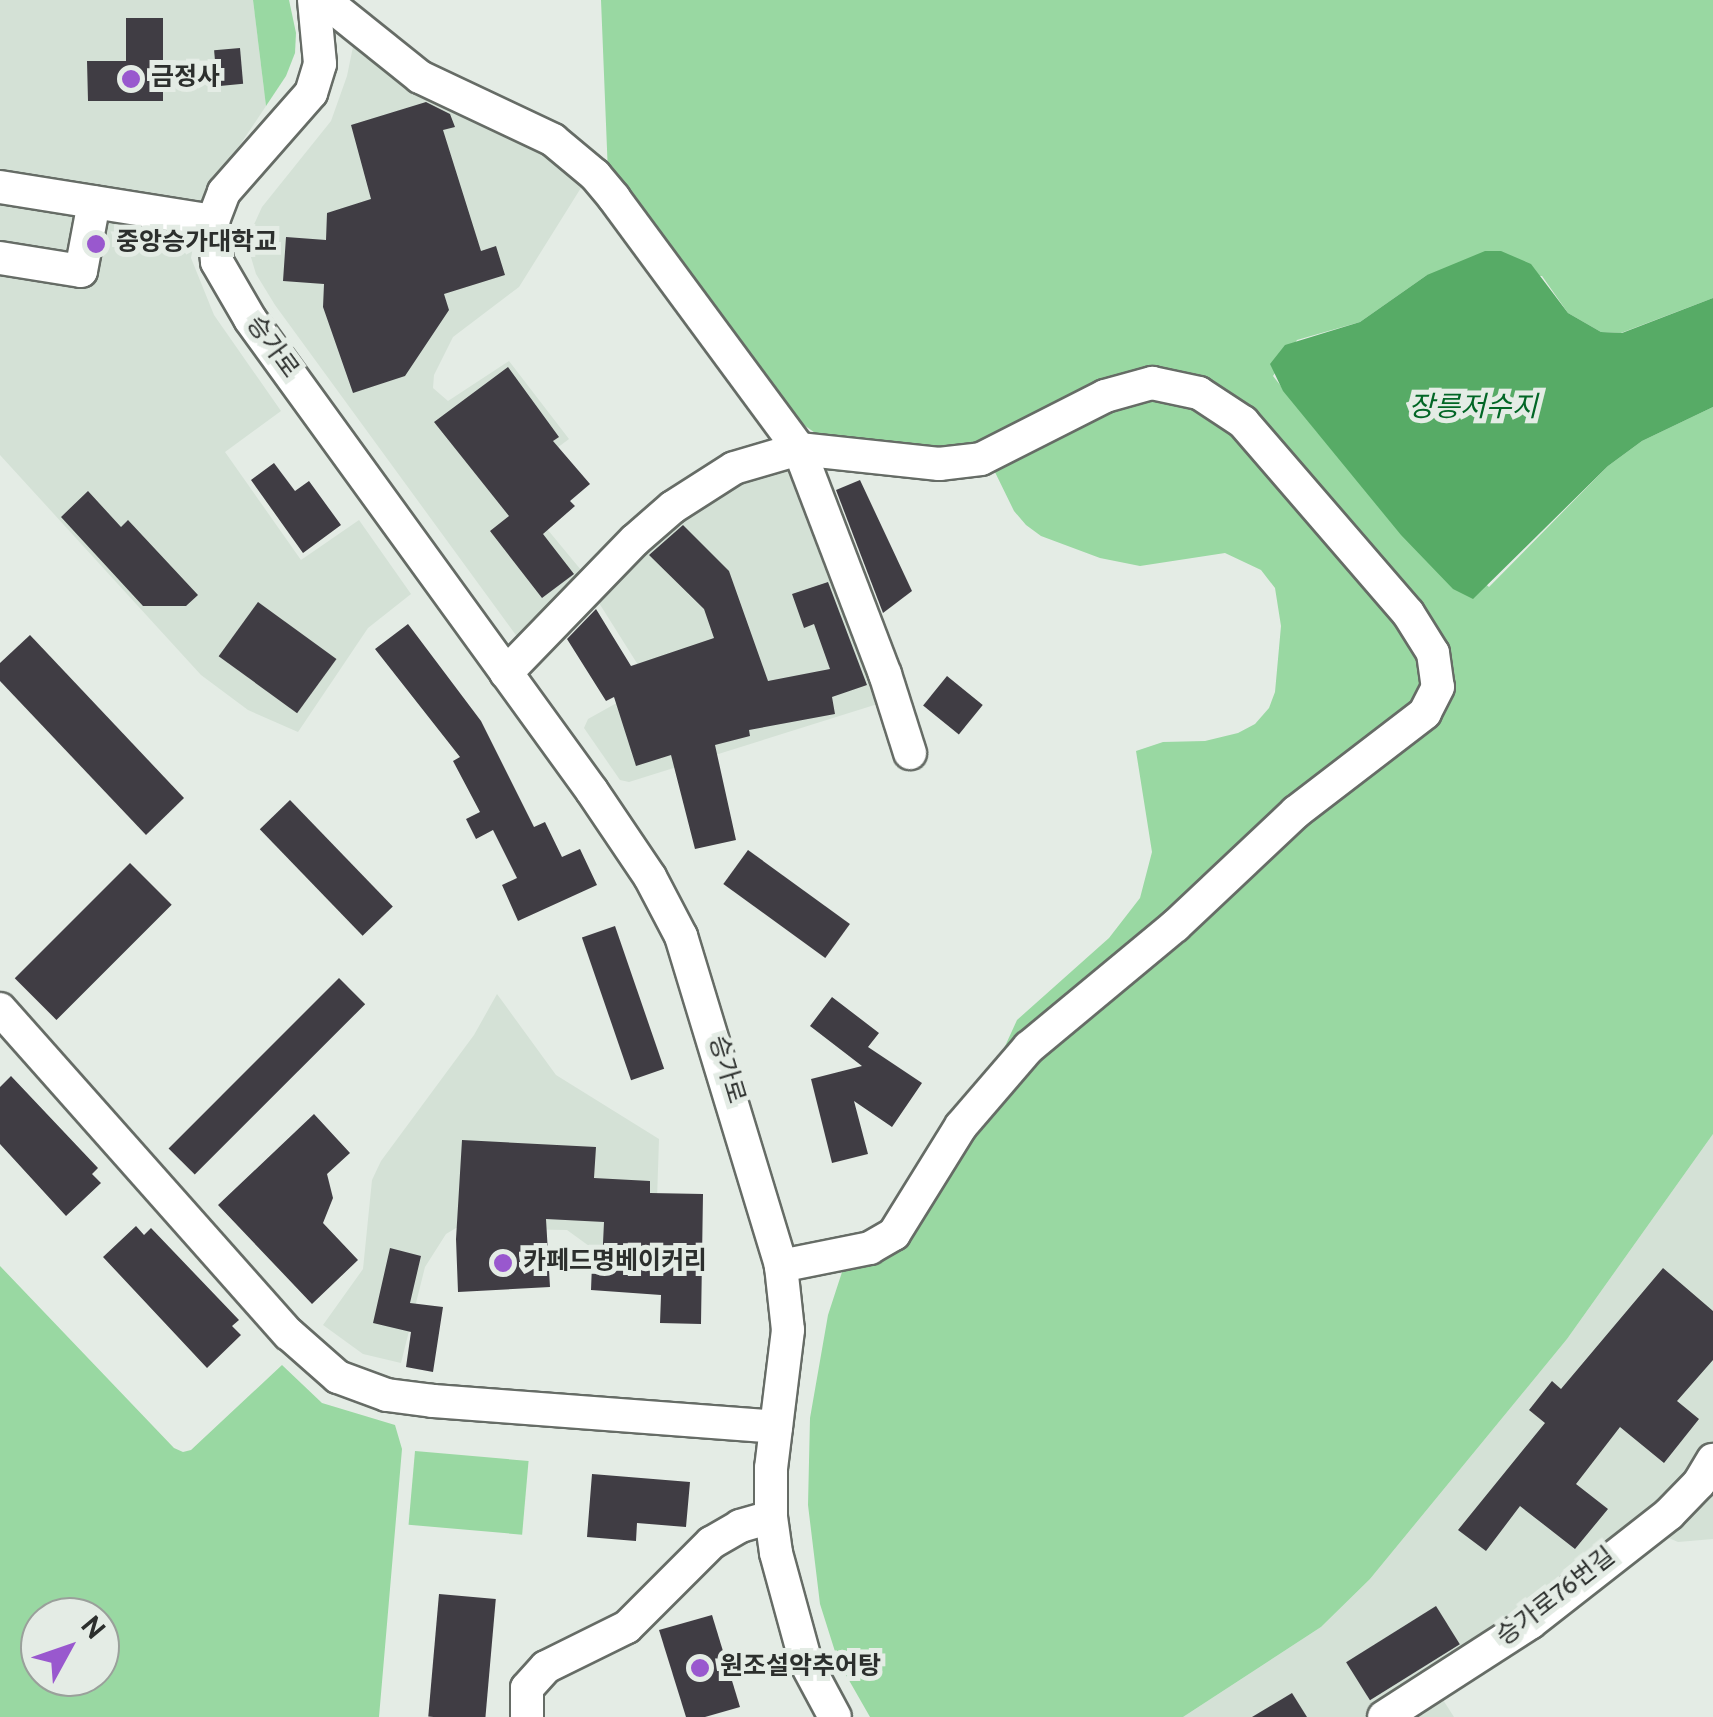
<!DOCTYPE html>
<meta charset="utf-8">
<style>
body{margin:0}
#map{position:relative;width:1713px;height:1717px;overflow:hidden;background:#e4ece5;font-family:Overpass,"Noto Sans KR",sans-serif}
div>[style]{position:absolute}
.built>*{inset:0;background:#d4e1d6}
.green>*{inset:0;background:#99d8a2;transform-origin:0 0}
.water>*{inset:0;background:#57ab66}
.building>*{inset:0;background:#403d44;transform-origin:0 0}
.roads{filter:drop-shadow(2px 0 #666c66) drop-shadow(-2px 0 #666c66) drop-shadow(0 2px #666c66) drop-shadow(0 -2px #666c66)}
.minor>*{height:32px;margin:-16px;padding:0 16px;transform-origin:16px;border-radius:16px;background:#fff}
.dots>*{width:28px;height:28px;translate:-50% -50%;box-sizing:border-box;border:5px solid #e4ece5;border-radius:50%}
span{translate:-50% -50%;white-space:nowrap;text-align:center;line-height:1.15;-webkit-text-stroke:10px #e4ece5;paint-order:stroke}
.poi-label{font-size:25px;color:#2c2f2d;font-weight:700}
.left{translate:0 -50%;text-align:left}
.street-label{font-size:25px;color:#2c2f2d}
.water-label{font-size:28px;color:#026626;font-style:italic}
.north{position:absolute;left:20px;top:1597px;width:100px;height:100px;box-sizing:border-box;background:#e4ece5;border:2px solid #9aa09b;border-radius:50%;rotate:50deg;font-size:28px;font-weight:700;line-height:40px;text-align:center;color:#2c2f2d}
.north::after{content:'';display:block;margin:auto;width:35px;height:45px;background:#9958ce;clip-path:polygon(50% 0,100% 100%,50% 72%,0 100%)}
</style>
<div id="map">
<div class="built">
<i style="clip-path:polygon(0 0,253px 0,266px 106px,201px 203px,191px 258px,214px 315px,281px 411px,225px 452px,301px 560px,359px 520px,411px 594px,368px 628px,298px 732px,248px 710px,201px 675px,0 455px)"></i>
<i style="clip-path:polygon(355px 37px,520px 132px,584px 183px,519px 287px,453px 337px,434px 375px,433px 388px,448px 401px,509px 361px,569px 439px,513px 481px,514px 489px,586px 576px,518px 638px,275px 305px,256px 274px,250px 254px,251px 231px,262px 207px,331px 121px,347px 76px)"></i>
<i style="clip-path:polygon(788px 463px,884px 702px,629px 782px,620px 780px,584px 728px,588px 719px,640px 690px,645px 676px,594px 595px,703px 496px)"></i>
<i style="clip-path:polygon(497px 994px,556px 1075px,659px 1139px,655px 1261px,607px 1259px,567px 1230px,456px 1228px,446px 1234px,425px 1267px,401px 1363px,363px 1354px,323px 1325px,363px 1269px,372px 1180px,381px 1161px,474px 1035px)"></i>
<i style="clip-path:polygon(1713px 1134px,1713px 1539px,1678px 1542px,1662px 1535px,1429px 1678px,1454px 1717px,1183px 1717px,1321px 1627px,1370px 1579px,1567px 1339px)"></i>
</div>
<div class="green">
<i style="clip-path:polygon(253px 0,289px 0,296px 33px,295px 53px,286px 76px,266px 106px)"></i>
<i style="clip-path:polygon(601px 0,1713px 0,1713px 298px,1621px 333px,1601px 332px,1568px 313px,1542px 276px,1427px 275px,1360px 322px,1297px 340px,1273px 376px,1317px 432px,1489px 587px,1608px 466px,1642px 441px,1713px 407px,1713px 1134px,1567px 1339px,1370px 1579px,1321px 1627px,1183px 1717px,870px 1717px,838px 1661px,820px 1604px,808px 1505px,810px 1418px,828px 1315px,843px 1269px,868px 1255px,996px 1066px,1017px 1020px,1109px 938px,1140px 898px,1152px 852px,1136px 751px,1163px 742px,1205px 741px,1238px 733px,1255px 724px,1269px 708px,1275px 692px,1281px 626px,1275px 588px,1261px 570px,1225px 553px,1140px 566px,1100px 558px,1041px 536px,1026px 525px,1014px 511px,992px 466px,828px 442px,794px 418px,608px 174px)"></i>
<i style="clip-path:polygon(evenodd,0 1266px,174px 1448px,183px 1452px,191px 1450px,282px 1365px,322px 1403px,395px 1425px,402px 1449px,379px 1717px,0 1717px,0 1266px,40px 1617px,100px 1617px,100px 1677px,40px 1677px,40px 1617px)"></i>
<i style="left:415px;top:1451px;width:114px;height:74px;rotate:5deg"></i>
</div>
<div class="water">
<i style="clip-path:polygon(1485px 251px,1501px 251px,1531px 264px,1568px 313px,1601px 332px,1622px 333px,1713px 298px,1713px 407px,1642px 441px,1608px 466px,1473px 599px,1453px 589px,1401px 535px,1283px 391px,1270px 364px,1285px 345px,1360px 322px,1427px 275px)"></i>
</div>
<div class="building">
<i style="clip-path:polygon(126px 18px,163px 18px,163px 101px,88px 101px,87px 61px,126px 61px)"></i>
<i style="left:240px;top:48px;width:36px;height:26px;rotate:85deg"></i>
<i style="clip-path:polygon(426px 102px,450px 114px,455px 127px,443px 130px,481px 251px,496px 246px,505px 275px,444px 294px,449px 310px,405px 376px,353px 393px,323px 307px,324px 284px,283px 281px,286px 237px,326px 240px,327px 213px,371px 199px,351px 125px)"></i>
<i style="clip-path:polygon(508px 367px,559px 437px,553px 441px,590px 484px,570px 501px,575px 506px,543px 534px,574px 574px,542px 598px,490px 531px,509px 516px,434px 422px)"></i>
<i style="clip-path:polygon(274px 463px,295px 491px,309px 481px,341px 525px,303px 553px,251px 480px)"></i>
<i style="clip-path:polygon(860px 480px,912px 591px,883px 613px,836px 490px)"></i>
<i style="clip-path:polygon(88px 491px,121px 527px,128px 520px,198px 595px,186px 606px,143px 606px,61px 517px)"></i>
<i style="clip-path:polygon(683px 525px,729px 571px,768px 681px,830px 669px,814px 624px,804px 628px,792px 594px,828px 582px,867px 685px,832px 697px,835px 714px,749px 730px,750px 736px,715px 745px,736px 840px,695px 849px,671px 755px,636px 766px,614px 697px,606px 701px,567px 639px,596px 609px,631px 666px,714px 638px,704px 609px,649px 555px)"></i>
<i style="left:258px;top:602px;width:97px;height:67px;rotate:36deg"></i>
<i style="clip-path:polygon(408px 624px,481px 721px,534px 827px,545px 822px,562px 857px,580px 849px,597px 885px,518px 921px,502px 885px,517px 878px,493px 830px,476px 839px,466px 819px,480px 812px,453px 761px,460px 757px,375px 649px)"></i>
<i style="clip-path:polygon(30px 635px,184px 798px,146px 835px,0 681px,0 663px)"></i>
<i style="left:947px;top:676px;width:46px;height:38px;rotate:39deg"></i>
<i style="left:290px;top:800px;width:148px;height:42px;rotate:46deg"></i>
<i style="left:748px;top:850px;width:126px;height:42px;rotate:36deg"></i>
<i style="left:130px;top:863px;width:59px;height:163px;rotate:45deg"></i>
<i style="left:615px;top:926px;width:151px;height:35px;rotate:71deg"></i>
<i style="left:339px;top:978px;width:37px;height:241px;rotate:45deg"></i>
<i style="clip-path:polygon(832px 997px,879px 1033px,868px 1047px,922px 1083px,892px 1127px,854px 1101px,868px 1154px,832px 1163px,811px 1079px,862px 1066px,810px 1026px)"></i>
<i style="clip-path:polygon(11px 1076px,98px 1168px,92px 1174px,101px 1183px,66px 1216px,0 1144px,0 1087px)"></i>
<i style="clip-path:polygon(314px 1114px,350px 1153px,327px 1174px,333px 1198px,323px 1223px,358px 1260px,312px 1304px,218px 1205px)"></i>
<i style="clip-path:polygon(462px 1140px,596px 1147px,594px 1178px,650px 1181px,650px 1193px,703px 1194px,701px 1324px,660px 1323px,661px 1295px,591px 1290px,592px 1264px,602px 1264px,604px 1222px,546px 1219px,550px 1287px,458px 1292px,456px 1239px)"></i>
<i style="clip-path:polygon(136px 1226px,144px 1235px,151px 1228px,239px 1320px,232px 1326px,241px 1335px,207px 1368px,103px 1257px)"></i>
<i style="clip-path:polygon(390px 1248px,421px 1256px,410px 1303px,443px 1307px,433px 1372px,406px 1367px,411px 1332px,373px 1323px)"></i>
<i style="clip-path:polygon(1663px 1268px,1713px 1311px,1713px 1360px,1677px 1401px,1699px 1419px,1664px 1463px,1620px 1427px,1576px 1484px,1608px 1509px,1575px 1549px,1520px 1506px,1486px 1551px,1458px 1530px,1545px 1423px,1529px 1410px,1552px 1381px,1561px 1389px)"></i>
<i style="clip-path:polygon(592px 1474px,690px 1482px,686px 1527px,637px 1523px,636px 1541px,587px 1537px)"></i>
<i style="left:439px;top:1594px;width:57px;height:123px;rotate:5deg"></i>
<i style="left:1436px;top:1606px;width:45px;height:106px;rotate:58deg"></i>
<i style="clip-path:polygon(712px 1615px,740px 1707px,705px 1717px,686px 1717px,659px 1630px)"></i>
<i style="clip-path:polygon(1292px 1693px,1307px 1717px,1252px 1717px)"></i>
</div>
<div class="roads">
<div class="minor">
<i style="left:314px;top:0;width:64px;rotate:84.6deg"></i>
<i style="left:320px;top:64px;width:30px;rotate:107deg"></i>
<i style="left:311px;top:93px;width:132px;rotate:131.3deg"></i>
<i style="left:224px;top:192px;width:31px;rotate:111deg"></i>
<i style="left:213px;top:221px;width:41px;rotate:84.4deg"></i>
<i style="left:217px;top:262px;width:66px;rotate:59.9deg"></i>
<i style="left:250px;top:319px;width:583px;rotate:54.07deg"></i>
<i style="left:592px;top:791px;width:104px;rotate:56deg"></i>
<i style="left:650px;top:877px;width:67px;rotate:62.3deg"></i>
<i style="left:681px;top:936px;width:345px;rotate:73.1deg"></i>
<i style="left:781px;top:1266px;width:64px;rotate:83.8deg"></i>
<i style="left:788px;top:1330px;width:139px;rotate:97deg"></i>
<i style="left:771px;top:1468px;width:49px;rotate:90deg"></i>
<i style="left:771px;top:1517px;width:36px;rotate:82deg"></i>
<i style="left:776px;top:1553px;width:114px;rotate:74.7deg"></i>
<i style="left:806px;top:1663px;width:61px;rotate:61.8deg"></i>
<i style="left:324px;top:0;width:123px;rotate:38.7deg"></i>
<i style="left:420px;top:77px;width:147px;rotate:25.3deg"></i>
<i style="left:553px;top:140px;width:55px;rotate:39.8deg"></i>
<i style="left:595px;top:175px;width:30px;rotate:50deg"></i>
<i style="left:614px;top:198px;width:312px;rotate:53.6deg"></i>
<i style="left:799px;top:449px;width:241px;rotate:69.1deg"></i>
<i style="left:885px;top:674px;width:83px;rotate:72.4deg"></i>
<i style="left:0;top:187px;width:216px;rotate:9.1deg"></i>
<i style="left:0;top:258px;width:82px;rotate:9.1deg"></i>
<i style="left:81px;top:271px;width:70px;rotate:-79.3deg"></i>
<i style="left:506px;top:673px;width:185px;rotate:-45.9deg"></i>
<i style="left:635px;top:540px;width:50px;rotate:-41deg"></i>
<i style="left:673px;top:507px;width:72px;rotate:-32.6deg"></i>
<i style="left:734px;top:468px;width:68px;rotate:-16.3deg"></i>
<i style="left:799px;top:449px;width:141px;rotate:6.1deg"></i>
<i style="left:939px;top:464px;width:42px;rotate:-6.8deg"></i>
<i style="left:981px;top:459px;width:139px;rotate:-26.9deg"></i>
<i style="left:1105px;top:396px;width:49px;rotate:-15.5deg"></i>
<i style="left:1152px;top:383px;width:48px;rotate:12deg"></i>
<i style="left:1199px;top:393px;width:53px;rotate:33.4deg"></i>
<i style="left:1243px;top:422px;width:252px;rotate:49.2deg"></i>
<i style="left:1408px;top:613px;width:47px;rotate:58deg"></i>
<i style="left:1433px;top:653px;width:34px;rotate:82deg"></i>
<i style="left:1438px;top:687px;width:29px;rotate:117deg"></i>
<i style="left:1425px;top:713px;width:163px;rotate:142.5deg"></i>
<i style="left:1296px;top:812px;width:166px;rotate:136.7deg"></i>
<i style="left:1175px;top:926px;width:190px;rotate:140.3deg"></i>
<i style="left:1029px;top:1047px;width:104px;rotate:130.7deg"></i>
<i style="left:961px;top:1126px;width:127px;rotate:121.8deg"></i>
<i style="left:894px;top:1234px;width:28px;rotate:150deg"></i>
<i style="left:870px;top:1248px;width:91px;rotate:168.6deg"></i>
<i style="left:0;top:1009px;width:435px;rotate:48.4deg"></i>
<i style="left:289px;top:1334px;width:65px;rotate:41.3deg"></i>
<i style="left:338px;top:1377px;width:52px;rotate:20.2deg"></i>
<i style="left:387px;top:1395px;width:46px;rotate:7.4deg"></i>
<i style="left:433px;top:1401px;width:344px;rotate:4.3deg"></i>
<i style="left:527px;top:1717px;width:29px;rotate:-90deg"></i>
<i style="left:527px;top:1688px;width:28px;rotate:-48deg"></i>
<i style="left:546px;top:1667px;width:90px;rotate:-26.3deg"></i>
<i style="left:627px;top:1627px;width:119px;rotate:-45deg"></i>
<i style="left:711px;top:1543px;width:34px;rotate:-30deg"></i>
<i style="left:740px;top:1526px;width:32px;rotate:-16deg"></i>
<i style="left:1384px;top:1717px;width:174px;rotate:-32.8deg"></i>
<i style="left:1530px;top:1623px;width:177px;rotate:-38.1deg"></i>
<i style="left:1669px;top:1514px;width:43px;rotate:-45.9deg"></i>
<i style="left:1699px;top:1483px;width:27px;rotate:-59deg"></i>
</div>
</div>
<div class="dots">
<i style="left:131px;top:79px;background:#9958ce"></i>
<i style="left:96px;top:244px;background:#9958ce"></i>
<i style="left:503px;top:1263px;background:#9958ce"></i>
<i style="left:700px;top:1668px;background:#9958ce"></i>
</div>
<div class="poi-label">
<span class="left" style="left:151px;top:79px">금정사</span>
<span class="left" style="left:116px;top:244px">중앙승가대학교</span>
<span class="left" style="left:523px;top:1263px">카페드명베이커리</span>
<span class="left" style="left:720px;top:1668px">원조설악추어탕</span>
</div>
<div class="street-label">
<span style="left:271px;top:348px;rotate:54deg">승가로</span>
<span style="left:725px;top:1070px;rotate:73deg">승가로</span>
<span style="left:1557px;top:1598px;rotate:-38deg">승가로76번길</span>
</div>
<div class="water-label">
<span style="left:1473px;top:409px">장릉저수지</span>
</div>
<div class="north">N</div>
</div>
